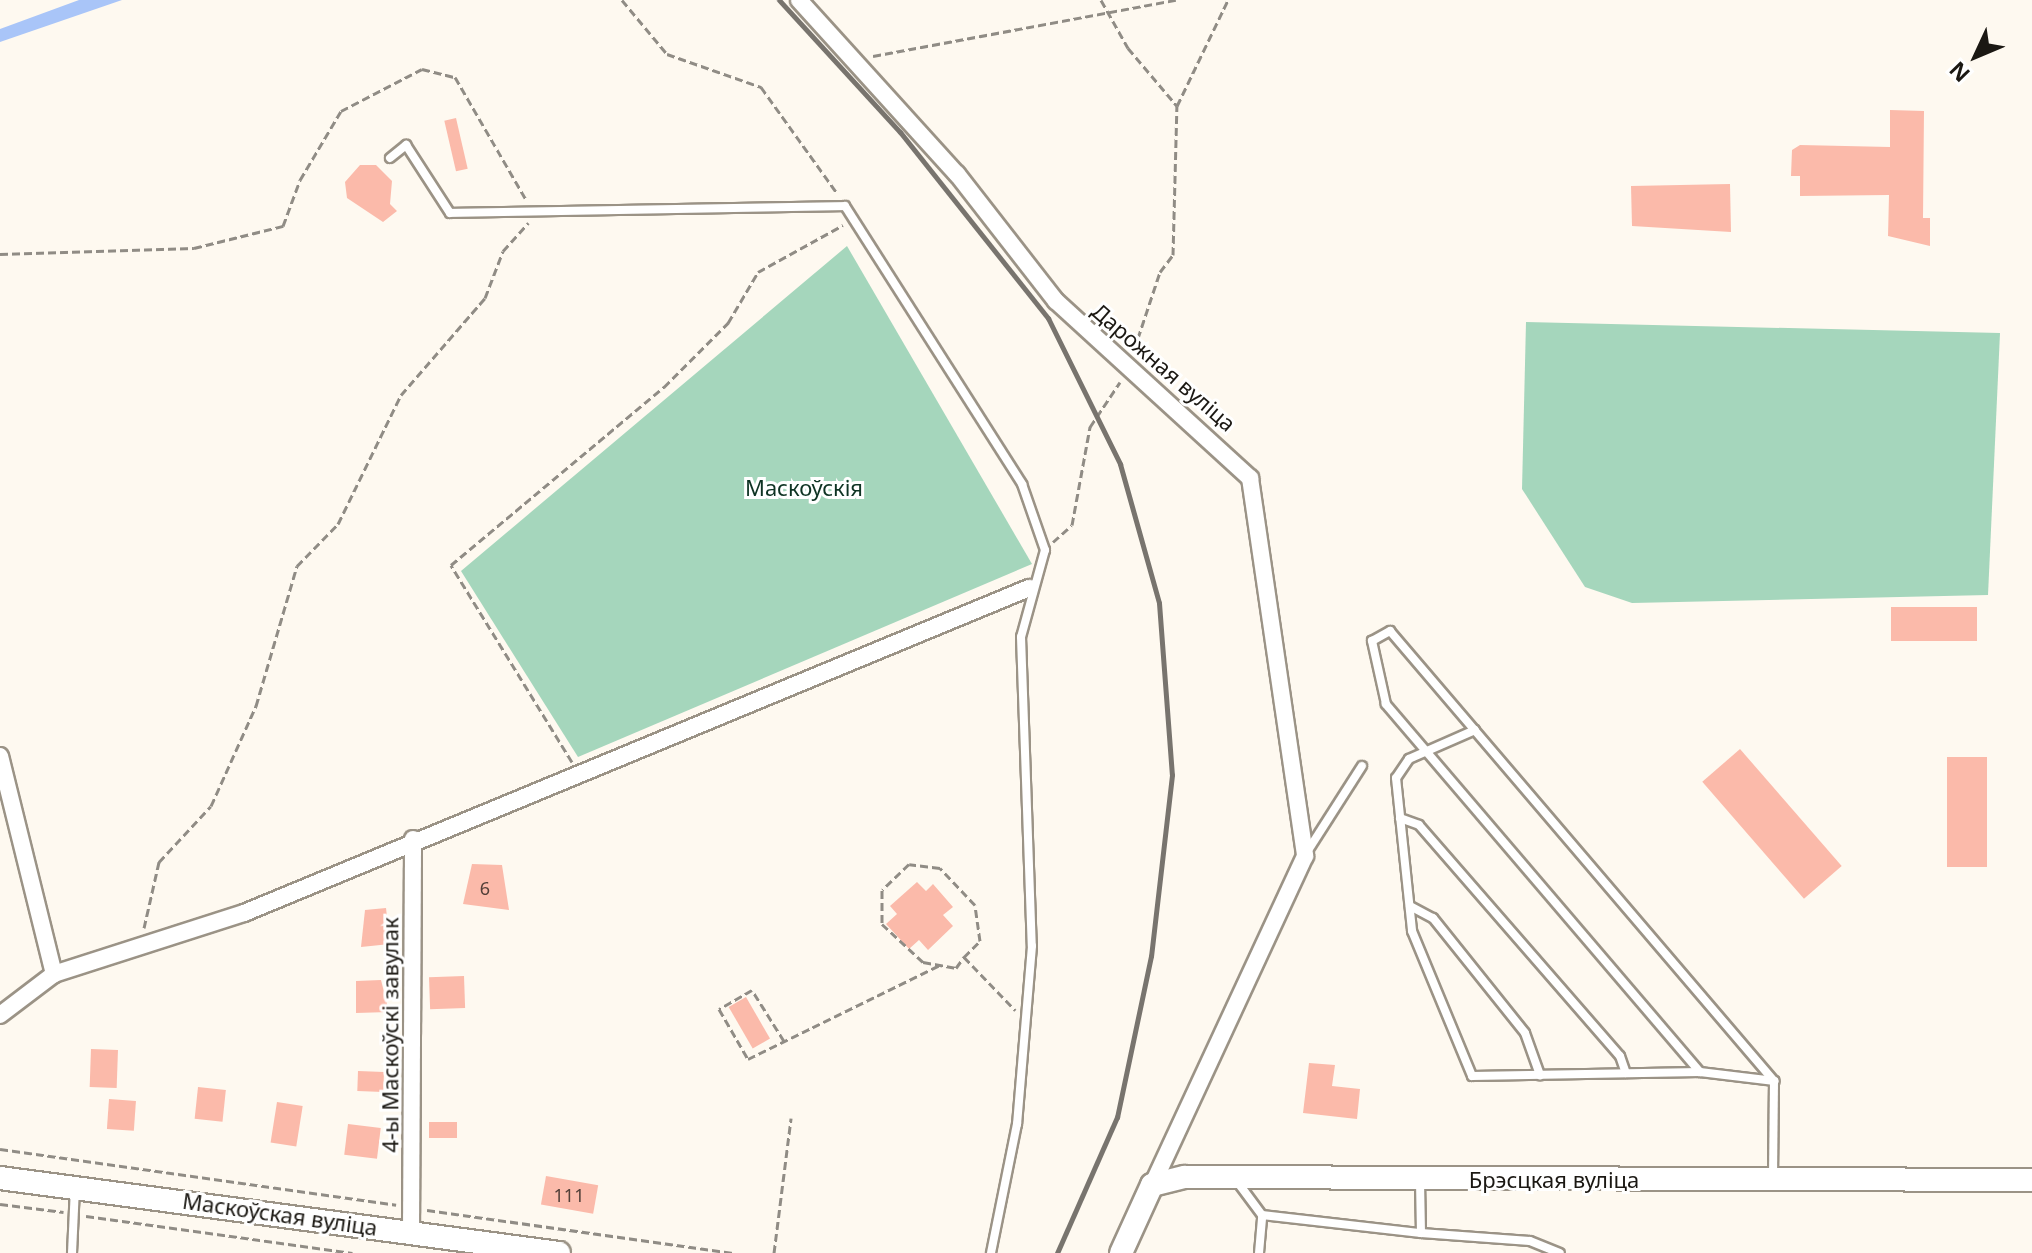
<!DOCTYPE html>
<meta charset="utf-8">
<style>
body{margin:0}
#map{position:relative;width:2032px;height:1253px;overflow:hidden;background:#fef9f0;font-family:"Noto Sans",sans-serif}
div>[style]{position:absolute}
.green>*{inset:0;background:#a5d6bc}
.water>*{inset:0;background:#a9c5f8}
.building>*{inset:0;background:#fbbaaa;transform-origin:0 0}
.path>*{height:3px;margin-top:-1.5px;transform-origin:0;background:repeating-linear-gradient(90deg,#908c85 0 8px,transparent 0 12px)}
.roads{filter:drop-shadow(2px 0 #9b9386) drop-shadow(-2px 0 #9b9386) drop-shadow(0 2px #9b9386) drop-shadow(0 -2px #9b9386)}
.service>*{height:8px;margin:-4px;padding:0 4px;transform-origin:4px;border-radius:4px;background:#fff}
.minor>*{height:16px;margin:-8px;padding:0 8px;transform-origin:8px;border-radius:8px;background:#fff}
.secondary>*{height:22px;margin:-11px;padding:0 11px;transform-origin:11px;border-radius:11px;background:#fff}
.rail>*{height:5px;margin:-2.5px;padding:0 2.5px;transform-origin:2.5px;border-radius:2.5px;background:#78746e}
span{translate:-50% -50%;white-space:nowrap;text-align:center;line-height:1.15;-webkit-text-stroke:6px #fff;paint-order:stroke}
.number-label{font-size:18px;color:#534039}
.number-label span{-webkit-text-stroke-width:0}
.street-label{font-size:22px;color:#1b1813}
.park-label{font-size:22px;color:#0e3323}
.north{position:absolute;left:1936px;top:16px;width:80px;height:80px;-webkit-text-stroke:6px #fff;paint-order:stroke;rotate:226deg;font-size:22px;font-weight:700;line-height:32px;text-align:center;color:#1b1813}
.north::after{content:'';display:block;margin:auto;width:28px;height:36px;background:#1b1813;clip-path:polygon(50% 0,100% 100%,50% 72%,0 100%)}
</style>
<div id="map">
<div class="green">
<i style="clip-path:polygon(847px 246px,1032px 564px,578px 757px,461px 571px)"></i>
<i style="clip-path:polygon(1526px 322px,2000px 333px,1988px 595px,1632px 603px,1585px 587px,1522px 489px)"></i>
</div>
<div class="water">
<i style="clip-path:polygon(79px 0,122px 0,0 42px,0 29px)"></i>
</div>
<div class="building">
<i style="clip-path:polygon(1890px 110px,1924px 111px,1923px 218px,1930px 218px,1930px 246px,1888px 236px,1889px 195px,1800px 196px,1800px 176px,1791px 176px,1792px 150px,1800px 145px,1890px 147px)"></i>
<i style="left:456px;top:118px;width:52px;height:12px;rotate:77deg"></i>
<i style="clip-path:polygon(360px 165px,376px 165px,392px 181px,390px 204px,397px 211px,383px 222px,347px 198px,345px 182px)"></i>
<i style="clip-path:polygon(1730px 184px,1731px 232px,1632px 226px,1631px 186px)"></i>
<i style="left:1977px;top:607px;width:34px;height:86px;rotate:90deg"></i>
<i style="left:1740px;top:749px;width:155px;height:50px;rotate:49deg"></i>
<i style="left:1947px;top:757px;width:40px;height:110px"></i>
<i style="clip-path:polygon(472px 864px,502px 865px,509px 910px,463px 904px)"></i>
<i style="clip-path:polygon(917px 882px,926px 891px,933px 884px,953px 907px,943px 915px,953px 926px,928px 950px,919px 940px,909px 949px,886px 924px,897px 914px,890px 906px)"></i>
<i style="clip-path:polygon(386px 908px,390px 944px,361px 947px,365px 910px)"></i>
<i style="left:464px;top:976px;width:32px;height:35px;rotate:88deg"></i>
<i style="clip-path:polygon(381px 980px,389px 1012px,356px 1013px,356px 981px)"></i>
<i style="left:746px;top:997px;width:48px;height:20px;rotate:60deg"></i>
<i style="left:91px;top:1049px;width:27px;height:38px;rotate:2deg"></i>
<i style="clip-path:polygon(1309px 1063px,1335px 1065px,1332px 1086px,1360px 1089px,1357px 1119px,1303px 1113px)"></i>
<i style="left:358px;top:1071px;width:26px;height:20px;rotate:2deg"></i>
<i style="left:198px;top:1087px;width:28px;height:32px;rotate:6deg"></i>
<i style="left:109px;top:1099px;width:27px;height:30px;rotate:4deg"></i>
<i style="left:277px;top:1102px;width:26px;height:41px;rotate:9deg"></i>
<i style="left:429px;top:1122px;width:28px;height:16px"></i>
<i style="left:348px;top:1124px;width:33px;height:31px;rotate:7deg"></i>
<i style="left:546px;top:1176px;width:53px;height:29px;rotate:10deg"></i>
</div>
<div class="path">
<i style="left:622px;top:0;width:70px;rotate:50.2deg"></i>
<i style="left:667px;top:54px;width:100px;rotate:19.3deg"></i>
<i style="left:761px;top:87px;width:130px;rotate:54.4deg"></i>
<i style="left:1101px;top:0;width:55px;rotate:60.6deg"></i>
<i style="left:1128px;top:48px;width:76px;rotate:49.8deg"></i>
<i style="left:873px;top:56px;width:308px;rotate:-10.5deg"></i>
<i style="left:0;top:254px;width:194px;rotate:-1.8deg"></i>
<i style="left:194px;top:248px;width:92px;rotate:-13.9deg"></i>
<i style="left:283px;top:226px;width:49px;rotate:-69.7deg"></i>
<i style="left:300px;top:180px;width:80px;rotate:-59.3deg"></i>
<i style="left:341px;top:111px;width:91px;rotate:-27.4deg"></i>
<i style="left:422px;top:69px;width:34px;rotate:14deg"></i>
<i style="left:455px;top:77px;width:143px;rotate:59.9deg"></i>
<i style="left:1134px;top:350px;width:82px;rotate:-71.6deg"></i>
<i style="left:1160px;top:272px;width:21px;rotate:-53deg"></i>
<i style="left:1173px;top:255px;width:149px;rotate:-88.5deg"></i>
<i style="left:1177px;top:106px;width:118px;rotate:-64.3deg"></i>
<i style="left:1053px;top:542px;width:25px;rotate:-42deg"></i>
<i style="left:1072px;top:525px;width:100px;rotate:-79.6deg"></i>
<i style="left:1090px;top:427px;width:54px;rotate:-56.3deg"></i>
<i style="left:572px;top:762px;width:231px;rotate:-121.6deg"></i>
<i style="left:451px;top:565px;width:278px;rotate:-39.9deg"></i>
<i style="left:664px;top:387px;width:91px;rotate:-45deg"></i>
<i style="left:728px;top:323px;width:59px;rotate:-59.5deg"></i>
<i style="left:758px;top:272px;width:97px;rotate:-28.9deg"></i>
<i style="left:144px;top:928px;width:68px;rotate:-77.2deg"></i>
<i style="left:159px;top:862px;width:76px;rotate:-47.1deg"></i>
<i style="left:211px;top:806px;width:110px;rotate:-65.8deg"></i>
<i style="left:256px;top:706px;width:146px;rotate:-73.7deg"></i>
<i style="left:297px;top:566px;width:59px;rotate:-45.7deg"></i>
<i style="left:338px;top:524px;width:144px;rotate:-64deg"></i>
<i style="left:401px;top:395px;width:128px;rotate:-49.1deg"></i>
<i style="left:485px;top:298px;width:50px;rotate:-69deg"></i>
<i style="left:503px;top:251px;width:38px;rotate:-48deg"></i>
<i style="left:964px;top:957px;width:23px;rotate:-45deg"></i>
<i style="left:980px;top:941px;width:36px;rotate:-98deg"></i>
<i style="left:975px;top:905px;width:51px;rotate:-133.4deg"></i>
<i style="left:940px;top:868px;width:31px;rotate:-173deg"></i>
<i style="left:909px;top:864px;width:37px;rotate:136deg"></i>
<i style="left:882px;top:890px;width:34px;rotate:90deg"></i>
<i style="left:882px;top:924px;width:56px;rotate:42.8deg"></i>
<i style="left:923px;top:962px;width:34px;rotate:10deg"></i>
<i style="left:956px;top:968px;width:14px;rotate:-54deg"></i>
<i style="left:964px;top:957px;width:74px;rotate:46.1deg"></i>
<i style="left:784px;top:1041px;width:60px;rotate:-122.1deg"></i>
<i style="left:752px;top:990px;width:38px;rotate:150deg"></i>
<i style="left:719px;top:1009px;width:58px;rotate:59.9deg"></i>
<i style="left:748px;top:1059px;width:214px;rotate:-26.1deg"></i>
<i style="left:0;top:1149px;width:400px;rotate:8deg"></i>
<i style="left:0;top:1204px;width:64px;rotate:7.2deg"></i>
<i style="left:427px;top:1210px;width:309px;rotate:8deg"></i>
<i style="left:86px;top:1216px;width:269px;rotate:7.9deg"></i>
<i style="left:774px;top:1253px;width:136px;rotate:-82.8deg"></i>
</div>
<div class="roads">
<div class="service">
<i style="left:390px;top:158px;width:21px;rotate:-39deg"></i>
<i style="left:406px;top:145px;width:81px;rotate:57.1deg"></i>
<i style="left:450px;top:213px;width:395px;rotate:-1deg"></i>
<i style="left:845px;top:206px;width:330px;rotate:57.5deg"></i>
<i style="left:1022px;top:484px;width:70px;rotate:70.8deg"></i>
<i style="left:1045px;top:550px;width:90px;rotate:105.4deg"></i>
<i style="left:1021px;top:637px;width:309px;rotate:88deg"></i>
<i style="left:1032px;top:946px;width:179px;rotate:94.8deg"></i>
<i style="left:1017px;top:1124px;width:132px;rotate:101.4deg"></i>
<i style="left:1475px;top:730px;width:72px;rotate:156.3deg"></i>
<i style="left:1409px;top:759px;width:23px;rotate:124deg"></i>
<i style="left:1396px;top:778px;width:154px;rotate:84deg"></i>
<i style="left:1412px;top:931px;width:157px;rotate:67.5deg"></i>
<i style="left:1472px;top:1076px;width:228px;rotate:-1deg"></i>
<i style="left:1700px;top:1072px;width:75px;rotate:6.9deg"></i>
<i style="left:1400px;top:818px;width:20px;rotate:20deg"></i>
<i style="left:1419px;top:825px;width:306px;rotate:49deg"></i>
<i style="left:1620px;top:1056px;width:18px;rotate:71deg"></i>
<i style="left:1307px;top:852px;width:102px;rotate:-57.4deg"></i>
<i style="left:1410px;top:906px;width:26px;rotate:28deg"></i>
<i style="left:1433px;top:918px;width:147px;rotate:51.3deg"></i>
<i style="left:1525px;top:1033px;width:45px;rotate:70.3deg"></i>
<i style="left:1700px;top:1072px;width:484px;rotate:-130.5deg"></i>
<i style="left:1386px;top:704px;width:65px;rotate:-102.5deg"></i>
<i style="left:1372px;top:641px;width:21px;rotate:-29deg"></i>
<i style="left:1390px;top:631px;width:592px;rotate:49.52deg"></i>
<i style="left:1774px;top:1081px;width:98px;rotate:90.6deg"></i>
<i style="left:1236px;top:1180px;width:44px;rotate:53.4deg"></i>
<i style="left:1420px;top:1181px;width:52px;rotate:88.9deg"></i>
<i style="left:1421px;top:1233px;width:109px;rotate:4.2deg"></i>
<i style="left:1530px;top:1241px;width:32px;rotate:22deg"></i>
<i style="left:72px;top:1253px;width:65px;rotate:-87.4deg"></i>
<i style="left:1259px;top:1253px;width:38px;rotate:-85deg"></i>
<i style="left:1262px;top:1215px;width:160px;rotate:6.5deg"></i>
</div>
<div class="minor">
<i style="left:799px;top:0;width:235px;rotate:47.8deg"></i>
<i style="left:957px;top:174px;width:161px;rotate:52.1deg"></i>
<i style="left:1056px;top:301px;width:263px;rotate:42.4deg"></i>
<i style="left:1250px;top:478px;width:382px;rotate:81.7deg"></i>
<i style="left:1305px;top:856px;width:363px;rotate:114.9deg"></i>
<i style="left:0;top:756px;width:225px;rotate:76.1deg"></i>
<i style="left:0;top:1015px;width:68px;rotate:-37.2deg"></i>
<i style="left:54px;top:974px;width:200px;rotate:-17.8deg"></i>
<i style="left:244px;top:913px;width:850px;rotate:-22.49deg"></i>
<i style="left:411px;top:1232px;width:393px;rotate:-89.7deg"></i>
</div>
<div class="secondary">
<i style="left:0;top:1178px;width:564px;rotate:7.64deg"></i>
<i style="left:1121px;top:1253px;width:75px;rotate:-65.5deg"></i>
<i style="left:1152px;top:1185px;width:34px;rotate:-14deg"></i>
<i style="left:1185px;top:1177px;width:847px;rotate:0.2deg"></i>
</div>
</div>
<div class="rail">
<i style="left:779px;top:0;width:179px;rotate:47.5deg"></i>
<i style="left:900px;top:132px;width:238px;rotate:51.5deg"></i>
<i style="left:1048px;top:318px;width:163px;rotate:63.7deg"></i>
<i style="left:1120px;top:464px;width:144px;rotate:74.3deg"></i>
<i style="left:1159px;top:603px;width:172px;rotate:85.7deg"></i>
<i style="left:1172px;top:775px;width:182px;rotate:96.6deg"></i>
<i style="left:1151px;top:956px;width:165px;rotate:101.9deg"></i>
<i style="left:1117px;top:1117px;width:149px;rotate:113.8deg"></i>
</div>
<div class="number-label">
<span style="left:485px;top:888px">6</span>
<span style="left:569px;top:1195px">111</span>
</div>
<div class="street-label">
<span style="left:1164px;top:367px;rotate:41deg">Дарожная вуліца</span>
<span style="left:390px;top:1035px;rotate:-90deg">4-ы Маскоўскі завулак</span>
<span style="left:1554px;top:1180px">Брэсцкая вуліца</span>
<span style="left:280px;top:1214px;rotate:8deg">Маскоўская вуліца</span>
</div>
<div class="park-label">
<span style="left:804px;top:488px">Маскоўскія</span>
</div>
<div class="north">N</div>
</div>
